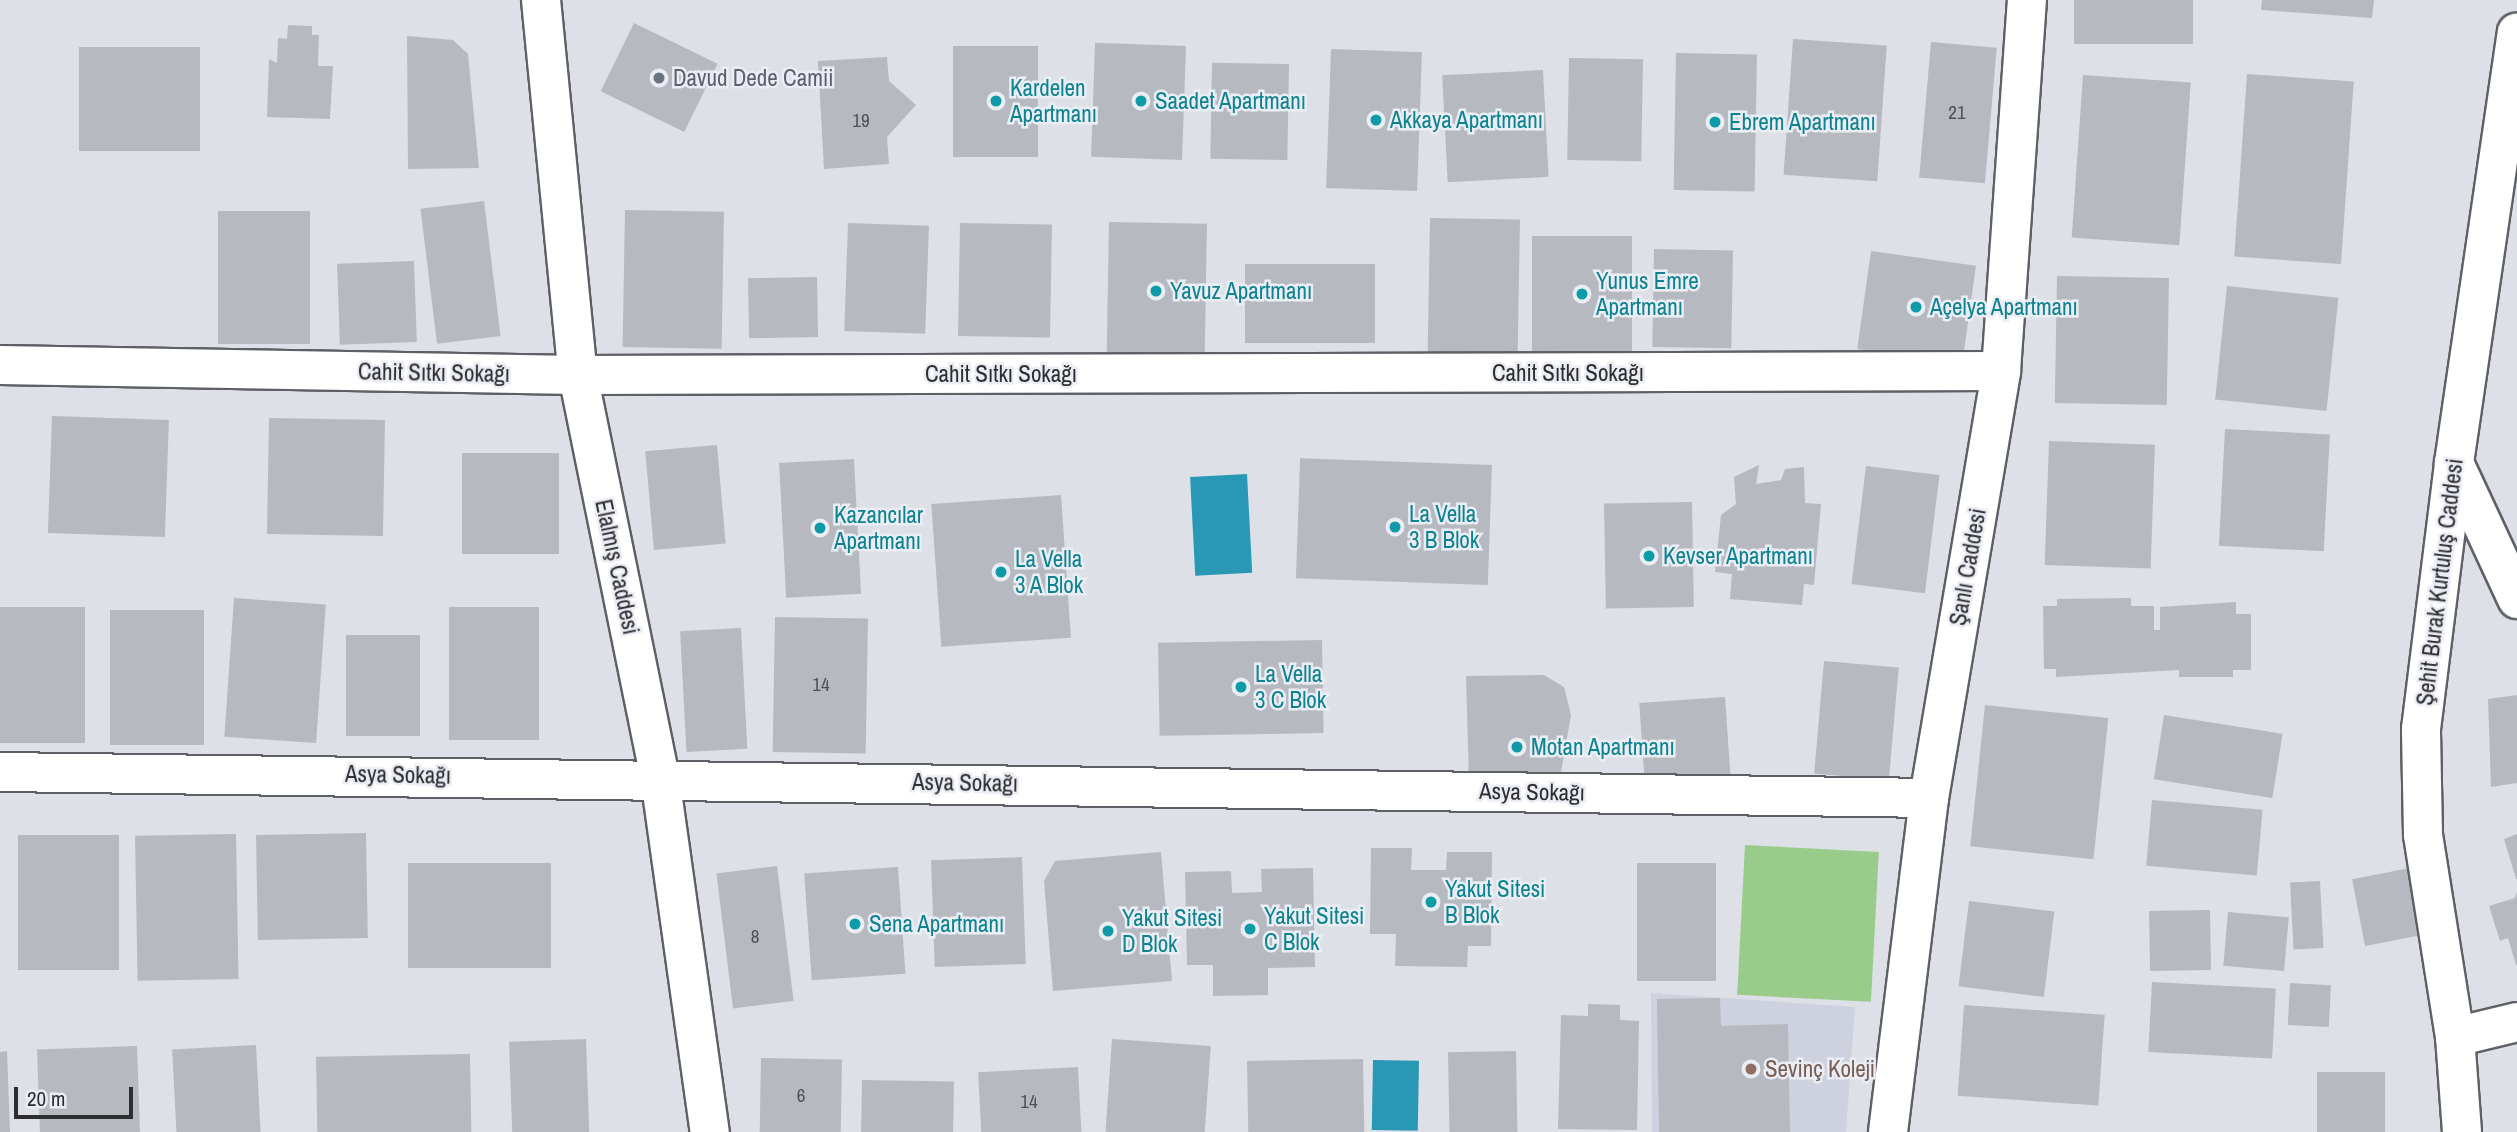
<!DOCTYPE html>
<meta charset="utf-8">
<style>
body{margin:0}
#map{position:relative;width:2517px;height:1132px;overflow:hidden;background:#dee0e7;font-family:"Archivo Narrow",sans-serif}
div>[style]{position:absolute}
.built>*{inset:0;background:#ced2df}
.green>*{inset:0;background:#99cc8a;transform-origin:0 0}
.water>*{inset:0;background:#2898b4;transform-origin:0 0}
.building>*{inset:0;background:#b6b9bf;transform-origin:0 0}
.roads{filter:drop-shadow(2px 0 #5e6066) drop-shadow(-2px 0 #5e6066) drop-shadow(0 2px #5e6066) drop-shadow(0 -2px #5e6066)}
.street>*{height:38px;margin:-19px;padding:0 19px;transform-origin:19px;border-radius:19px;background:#fff}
.secondary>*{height:38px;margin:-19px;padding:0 19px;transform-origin:19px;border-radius:19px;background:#fff}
.dots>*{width:19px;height:19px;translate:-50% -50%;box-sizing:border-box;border:4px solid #ebedf4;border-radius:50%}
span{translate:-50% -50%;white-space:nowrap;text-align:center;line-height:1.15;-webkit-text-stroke:5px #ebedf4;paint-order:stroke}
.number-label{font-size:19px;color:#505154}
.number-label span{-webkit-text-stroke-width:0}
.worship-label{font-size:23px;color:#5b616d}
.left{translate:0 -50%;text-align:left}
.culture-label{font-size:23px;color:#0d838f}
.street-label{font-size:23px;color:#2e2e31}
.education-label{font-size:23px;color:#785e54}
.scale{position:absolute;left:14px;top:1087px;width:119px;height:32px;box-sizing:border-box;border:4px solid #2e2e31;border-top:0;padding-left:9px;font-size:21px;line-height:24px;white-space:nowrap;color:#2e2e31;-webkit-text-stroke:5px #ebedf4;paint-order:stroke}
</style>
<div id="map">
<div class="built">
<i style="clip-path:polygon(1651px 993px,1855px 1007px,1846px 1132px,1652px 1132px)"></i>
</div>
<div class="green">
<i style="left:1745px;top:845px;width:134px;height:150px;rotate:3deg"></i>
</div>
<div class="water">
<i style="left:1247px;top:474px;width:99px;height:57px;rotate:87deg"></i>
<i style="left:1373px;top:1060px;width:46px;height:70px;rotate:1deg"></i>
</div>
<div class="building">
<i style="left:2074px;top:0;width:119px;height:44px"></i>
<i style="clip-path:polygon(2262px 0,2374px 0,2372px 18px,2261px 10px)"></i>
<i style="left:634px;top:23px;width:93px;height:76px;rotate:26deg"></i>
<i style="clip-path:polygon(288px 25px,312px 26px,312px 35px,319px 35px,318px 66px,333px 66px,330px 119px,267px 117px,269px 59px,277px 63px,278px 38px,287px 39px)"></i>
<i style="clip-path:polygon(407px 36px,453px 40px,468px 54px,479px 168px,408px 169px)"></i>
<i style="left:1793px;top:39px;width:94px;height:136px;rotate:4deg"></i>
<i style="left:1931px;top:42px;width:66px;height:136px;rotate:5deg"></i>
<i style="left:953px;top:46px;width:85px;height:111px"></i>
<i style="left:1186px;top:46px;width:114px;height:91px;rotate:92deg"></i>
<i style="left:79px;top:47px;width:121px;height:104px"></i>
<i style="left:1331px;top:49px;width:91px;height:139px;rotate:2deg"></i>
<i style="left:1676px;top:53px;width:81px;height:137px;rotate:1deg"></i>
<i style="clip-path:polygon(887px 57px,889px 81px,916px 105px,887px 137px,889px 164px,824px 169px,818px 61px)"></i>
<i style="left:1569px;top:58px;width:74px;height:102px;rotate:1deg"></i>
<i style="left:1289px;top:64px;width:96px;height:77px;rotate:91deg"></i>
<i style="left:1543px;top:70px;width:107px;height:101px;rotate:87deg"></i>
<i style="left:2247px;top:74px;width:107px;height:183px;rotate:4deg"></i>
<i style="left:2083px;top:75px;width:108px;height:163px;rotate:4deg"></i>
<i style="left:484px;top:201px;width:136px;height:64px;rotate:83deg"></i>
<i style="left:625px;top:210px;width:99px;height:137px;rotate:1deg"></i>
<i style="left:310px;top:211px;width:133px;height:92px;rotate:90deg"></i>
<i style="left:1430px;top:218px;width:90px;height:145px;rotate:1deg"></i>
<i style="left:1109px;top:222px;width:98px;height:136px;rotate:1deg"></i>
<i style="left:848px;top:223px;width:81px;height:108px;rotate:2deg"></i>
<i style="left:960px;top:223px;width:92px;height:113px;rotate:1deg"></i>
<i style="left:1532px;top:236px;width:100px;height:115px"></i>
<i style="left:1654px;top:249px;width:79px;height:98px;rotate:1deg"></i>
<i style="left:1871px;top:251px;width:106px;height:99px;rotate:8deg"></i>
<i style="left:414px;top:261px;width:81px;height:77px;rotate:88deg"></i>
<i style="left:1245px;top:264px;width:130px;height:79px"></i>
<i style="left:2057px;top:276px;width:112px;height:127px;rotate:1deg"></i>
<i style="left:817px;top:277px;width:60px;height:69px;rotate:89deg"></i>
<i style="left:2227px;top:286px;width:112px;height:114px;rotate:6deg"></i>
<i style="left:52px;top:416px;width:117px;height:117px;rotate:2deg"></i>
<i style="left:269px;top:418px;width:116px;height:116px;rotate:1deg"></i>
<i style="left:2225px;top:429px;width:105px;height:117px;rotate:3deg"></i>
<i style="left:2049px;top:441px;width:106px;height:124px;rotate:2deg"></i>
<i style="left:717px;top:445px;width:99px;height:72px;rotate:85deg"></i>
<i style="left:462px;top:453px;width:97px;height:101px"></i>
<i style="left:854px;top:459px;width:135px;height:75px;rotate:87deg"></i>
<i style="left:1492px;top:465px;width:120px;height:192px;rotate:92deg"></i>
<i style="clip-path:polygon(1759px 465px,1756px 484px,1781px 480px,1785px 469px,1804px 467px,1805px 503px,1821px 504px,1814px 585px,1804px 584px,1802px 605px,1730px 599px,1732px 574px,1715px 572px,1721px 515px,1736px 504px,1734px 477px)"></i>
<i style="left:1866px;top:466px;width:74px;height:119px;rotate:7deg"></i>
<i style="left:1061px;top:495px;width:143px;height:130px;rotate:86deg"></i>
<i style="left:1692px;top:502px;width:105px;height:88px;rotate:89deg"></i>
<i style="left:234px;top:598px;width:92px;height:139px;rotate:4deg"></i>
<i style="clip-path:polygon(2131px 598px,2131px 606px,2154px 606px,2154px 630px,2160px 630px,2160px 607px,2236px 602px,2236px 614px,2251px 614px,2251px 670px,2233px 670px,2233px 677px,2179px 677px,2179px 670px,2056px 677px,2056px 669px,2044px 669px,2043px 606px,2057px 606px,2057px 599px)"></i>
<i style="left:85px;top:607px;width:136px;height:85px;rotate:90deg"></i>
<i style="left:539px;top:607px;width:133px;height:90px;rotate:90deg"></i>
<i style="left:110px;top:610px;width:94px;height:135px"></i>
<i style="left:775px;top:617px;width:93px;height:135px;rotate:1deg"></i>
<i style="left:741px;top:628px;width:121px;height:61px;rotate:87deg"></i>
<i style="left:420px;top:635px;width:101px;height:74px;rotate:90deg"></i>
<i style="left:1322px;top:640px;width:93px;height:164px;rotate:89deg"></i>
<i style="left:1824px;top:661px;width:75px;height:113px;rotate:5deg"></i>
<i style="clip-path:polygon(1544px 675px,1564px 687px,1571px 715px,1560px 778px,1469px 781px,1466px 676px)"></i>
<i style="clip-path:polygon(2517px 695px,2517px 783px,2491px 787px,2488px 699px)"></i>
<i style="left:1725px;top:697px;width:81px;height:86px;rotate:86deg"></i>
<i style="left:1985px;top:705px;width:124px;height:142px;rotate:6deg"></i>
<i style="left:2164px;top:715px;width:120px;height:65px;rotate:9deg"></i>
<i style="left:2152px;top:800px;width:111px;height:66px;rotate:5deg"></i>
<i style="left:366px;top:833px;width:105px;height:110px;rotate:89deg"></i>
<i style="left:236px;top:834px;width:145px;height:101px;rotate:89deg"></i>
<i style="clip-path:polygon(2517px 834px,2517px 879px,2516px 879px,2504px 839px)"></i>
<i style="left:18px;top:835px;width:101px;height:135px"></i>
<i style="clip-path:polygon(1371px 848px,1412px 848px,1411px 870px,1446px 870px,1447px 852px,1492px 852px,1491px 946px,1468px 946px,1467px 967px,1395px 966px,1396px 934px,1370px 934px)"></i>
<i style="clip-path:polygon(1161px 852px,1172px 981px,1053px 991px,1044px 881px,1055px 861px)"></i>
<i style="left:1022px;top:857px;width:107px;height:91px;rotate:88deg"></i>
<i style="left:551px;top:863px;width:105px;height:143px;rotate:90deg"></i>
<i style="left:1716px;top:863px;width:118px;height:79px;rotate:90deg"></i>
<i style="left:777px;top:866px;width:136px;height:61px;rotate:83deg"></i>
<i style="left:898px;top:867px;width:107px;height:94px;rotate:86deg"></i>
<i style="clip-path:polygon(1313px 868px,1315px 967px,1268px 968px,1268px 995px,1213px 996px,1213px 965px,1187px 965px,1185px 872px,1231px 871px,1232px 893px,1262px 892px,1261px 869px)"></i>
<i style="left:2410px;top:868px;width:68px;height:59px;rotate:79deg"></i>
<i style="left:2320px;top:881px;width:67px;height:30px;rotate:87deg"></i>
<i style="clip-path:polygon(2517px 892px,2517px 965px,2516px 965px,2508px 938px,2500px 941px,2489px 906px,2515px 898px)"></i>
<i style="left:1969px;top:901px;width:86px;height:86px;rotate:7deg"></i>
<i style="left:2210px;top:910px;width:60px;height:61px;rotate:89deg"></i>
<i style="left:2228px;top:912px;width:61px;height:54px;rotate:5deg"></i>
<i style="left:2152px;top:982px;width:124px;height:70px;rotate:3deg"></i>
<i style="left:2290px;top:983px;width:41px;height:42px;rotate:3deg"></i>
<i style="clip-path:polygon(1720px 998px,1721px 1026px,1788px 1024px,1790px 1132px,1659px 1132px,1657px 999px)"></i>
<i style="clip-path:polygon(1588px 1004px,1620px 1005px,1620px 1020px,1639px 1021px,1637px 1130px,1558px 1129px,1561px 1015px,1588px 1016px)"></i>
<i style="left:1964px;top:1005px;width:141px;height:91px;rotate:4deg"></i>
<i style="left:586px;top:1039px;width:93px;height:77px;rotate:88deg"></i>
<i style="left:1112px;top:1039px;width:99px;height:93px;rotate:4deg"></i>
<i style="left:256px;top:1045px;width:87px;height:84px;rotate:87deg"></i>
<i style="left:137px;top:1046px;width:86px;height:100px;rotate:88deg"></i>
<i style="clip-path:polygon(7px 1051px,10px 1132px,0 1132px,0 1052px)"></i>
<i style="left:1516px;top:1051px;width:81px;height:68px;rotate:89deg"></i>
<i style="left:470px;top:1054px;width:78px;height:154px;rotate:89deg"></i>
<i style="left:761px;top:1058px;width:81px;height:74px;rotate:1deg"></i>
<i style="left:1363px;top:1059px;width:73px;height:116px;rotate:89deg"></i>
<i style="left:1078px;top:1067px;width:65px;height:100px;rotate:87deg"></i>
<i style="left:2317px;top:1072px;width:68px;height:60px"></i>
<i style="left:862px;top:1080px;width:92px;height:52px;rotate:1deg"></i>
</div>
<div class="roads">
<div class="street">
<i style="left:0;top:365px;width:578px;rotate:0.99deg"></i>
<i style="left:578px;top:375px;width:1423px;rotate:-0.16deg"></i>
<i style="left:2454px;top:463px;width:150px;rotate:65.1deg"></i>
<i style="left:0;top:772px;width:1929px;rotate:0.77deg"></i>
<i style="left:2455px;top:1037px;width:64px;rotate:-13.6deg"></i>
<i style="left:1888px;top:1132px;width:337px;rotate:-83deg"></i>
<i style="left:1929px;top:798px;width:433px;rotate:-80.4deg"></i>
<i style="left:2001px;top:371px;width:372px;rotate:-86deg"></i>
</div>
<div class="secondary">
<i style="left:541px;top:0;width:377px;rotate:84.4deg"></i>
<i style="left:578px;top:375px;width:411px;rotate:78.5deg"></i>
<i style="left:660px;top:778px;width:358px;rotate:82deg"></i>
<i style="left:2462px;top:1132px;width:95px;rotate:-94.2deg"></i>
<i style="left:2455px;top:1037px;width:205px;rotate:-99deg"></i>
<i style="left:2423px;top:835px;width:106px;rotate:-91.1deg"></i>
<i style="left:2421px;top:729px;width:268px;rotate:-82.9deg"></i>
<i style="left:2454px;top:463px;width:435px;rotate:-81.7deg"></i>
</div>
</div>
<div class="dots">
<i style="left:659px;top:78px;background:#6b7280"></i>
<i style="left:996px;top:101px;background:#0f9aa8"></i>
<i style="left:1141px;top:101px;background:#0f9aa8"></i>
<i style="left:1376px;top:120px;background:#0f9aa8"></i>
<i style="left:1715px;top:122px;background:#0f9aa8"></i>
<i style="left:1156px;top:291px;background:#0f9aa8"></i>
<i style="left:1582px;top:294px;background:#0f9aa8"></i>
<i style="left:1916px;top:307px;background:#0f9aa8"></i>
<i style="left:1395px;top:527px;background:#0f9aa8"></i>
<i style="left:820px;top:528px;background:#0f9aa8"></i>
<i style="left:1649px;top:556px;background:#0f9aa8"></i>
<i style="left:1001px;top:572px;background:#0f9aa8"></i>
<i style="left:1241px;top:687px;background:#0f9aa8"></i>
<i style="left:1517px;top:747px;background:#0f9aa8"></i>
<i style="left:1431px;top:902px;background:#0f9aa8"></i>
<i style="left:855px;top:924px;background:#0f9aa8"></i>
<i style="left:1250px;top:929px;background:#0f9aa8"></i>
<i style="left:1108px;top:931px;background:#0f9aa8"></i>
<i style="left:1751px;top:1069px;background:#8d6e63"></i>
</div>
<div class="number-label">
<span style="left:1957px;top:113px">21</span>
<span style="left:861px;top:121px">19</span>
<span style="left:821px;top:685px">14</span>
<span style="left:755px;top:937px">8</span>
<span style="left:801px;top:1096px">6</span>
<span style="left:1029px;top:1102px">14</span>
</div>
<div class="worship-label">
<span class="left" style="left:673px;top:78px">Davud Dede Camii</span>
</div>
<div class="culture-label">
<span class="left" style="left:1010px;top:101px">Kardelen<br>Apartmanı</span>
<span class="left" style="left:1155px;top:101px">Saadet Apartmanı</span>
<span class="left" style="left:1390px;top:120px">Akkaya Apartmanı</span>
<span class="left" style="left:1729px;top:122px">Ebrem Apartmanı</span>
<span class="left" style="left:1596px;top:294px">Yunus Emre<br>Apartmanı</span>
<span class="left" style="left:1170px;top:291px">Yavuz Apartmanı</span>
<span class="left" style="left:1930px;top:307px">Açelya Apartmanı</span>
<span class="left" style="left:1409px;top:527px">La Vella<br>3 B Blok</span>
<span class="left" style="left:834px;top:528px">Kazancılar<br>Apartmanı</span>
<span class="left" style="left:1663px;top:556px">Kevser Apartmanı</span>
<span class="left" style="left:1015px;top:572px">La Vella<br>3 A Blok</span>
<span class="left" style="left:1255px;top:687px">La Vella<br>3 C Blok</span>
<span class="left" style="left:1531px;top:747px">Motan Apartmanı</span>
<span class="left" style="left:1445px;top:902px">Yakut Sitesi<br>B Blok</span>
<span class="left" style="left:1264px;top:929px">Yakut Sitesi<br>C Blok</span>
<span class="left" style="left:1122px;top:931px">Yakut Sitesi<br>D Blok</span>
<span class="left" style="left:869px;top:924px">Sena Apartmanı</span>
</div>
<div class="street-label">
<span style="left:434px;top:373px;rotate:1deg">Cahit Sıtkı Sokağı</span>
<span style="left:1568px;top:373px">Cahit Sıtkı Sokağı</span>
<span style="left:1001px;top:374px">Cahit Sıtkı Sokağı</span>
<span style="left:617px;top:567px;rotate:78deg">Elalmış Caddesi</span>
<span style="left:1968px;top:567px;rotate:-80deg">Şanlı Caddesi</span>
<span style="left:2440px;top:582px;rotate:-83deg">Şehit Burak Kurtuluş Caddesi</span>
<span style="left:398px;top:775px;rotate:1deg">Asya Sokağı</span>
<span style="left:965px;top:783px;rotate:1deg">Asya Sokağı</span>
<span style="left:1532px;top:792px;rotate:1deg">Asya Sokağı</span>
</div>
<div class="education-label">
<span class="left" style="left:1765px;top:1069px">Sevinç Koleji</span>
</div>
<div class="scale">20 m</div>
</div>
